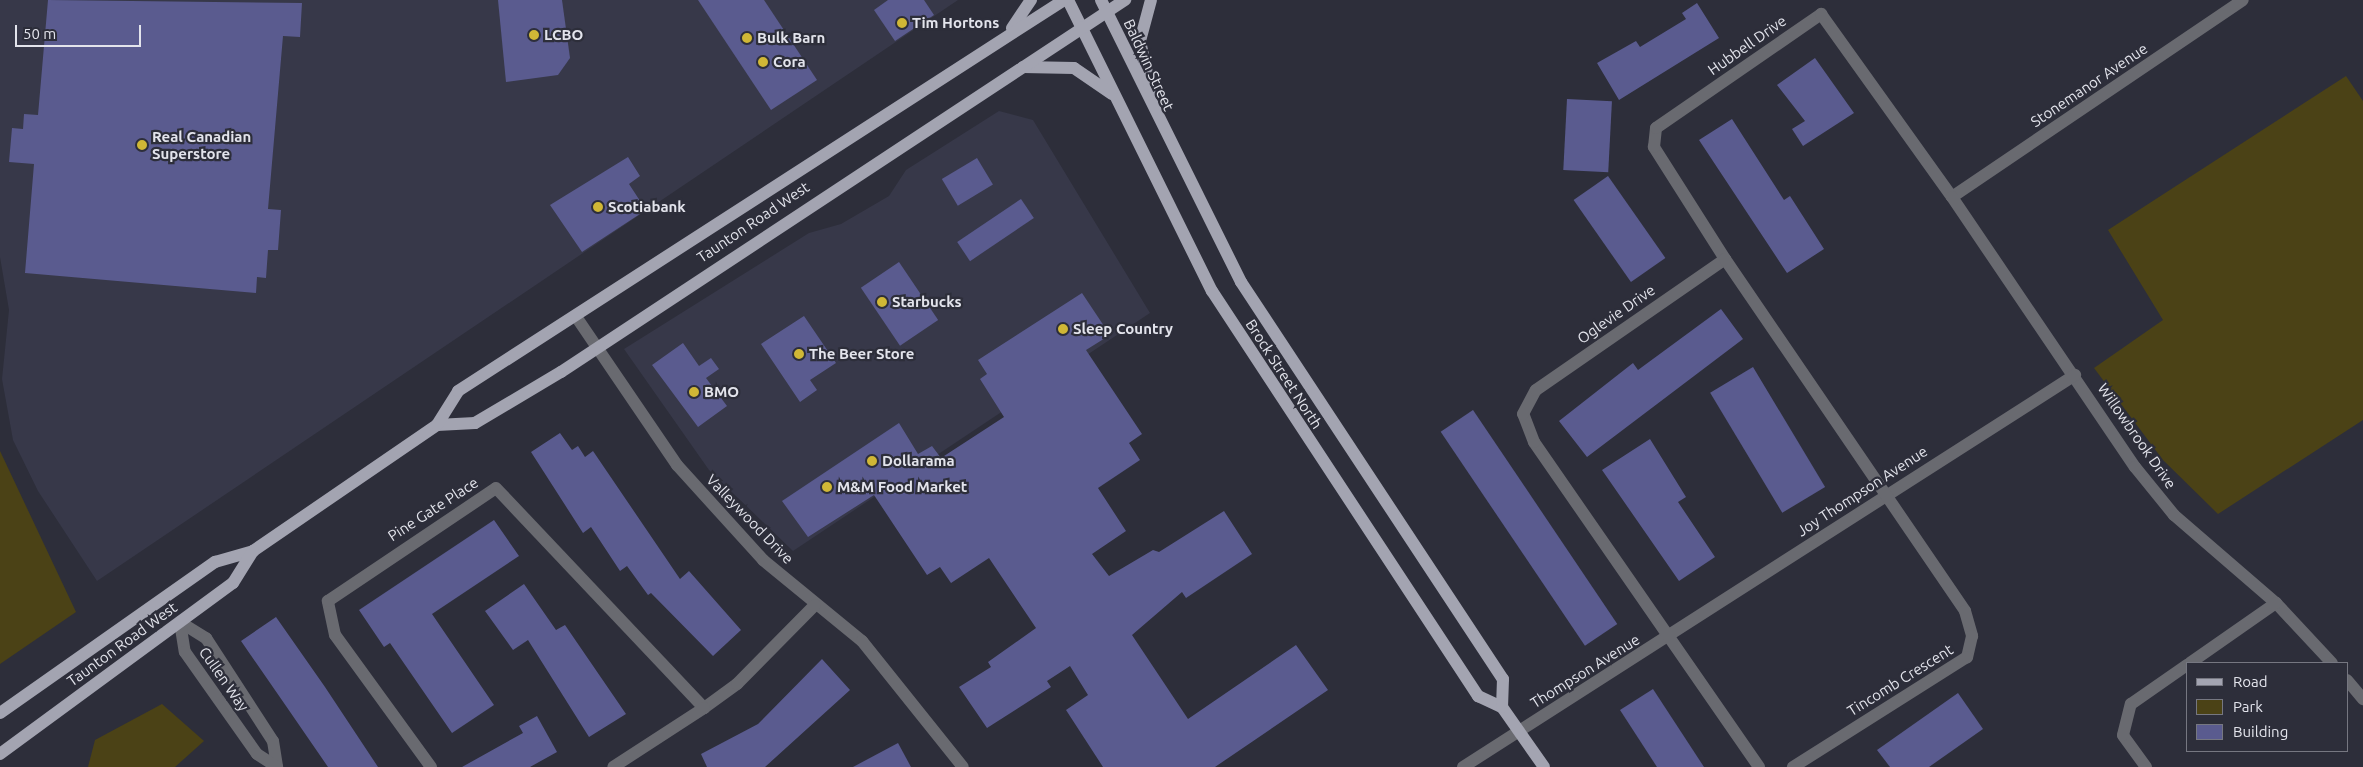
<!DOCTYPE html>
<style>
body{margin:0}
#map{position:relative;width:2363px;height:767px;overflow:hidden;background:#2d2e3a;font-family:Ubuntu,sans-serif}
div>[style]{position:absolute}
.built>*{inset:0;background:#373849}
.green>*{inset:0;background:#4b4216}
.building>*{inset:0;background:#5a5b8f;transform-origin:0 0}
.minor>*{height:12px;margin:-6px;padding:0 6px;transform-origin:6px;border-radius:6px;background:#696a70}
.major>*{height:12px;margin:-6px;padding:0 6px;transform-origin:6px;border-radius:6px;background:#a3a4b1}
.dots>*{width:14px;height:14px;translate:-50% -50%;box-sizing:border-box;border:2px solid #2d2e3a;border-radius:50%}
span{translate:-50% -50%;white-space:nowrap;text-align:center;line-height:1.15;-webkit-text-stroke:4.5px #2d2e3a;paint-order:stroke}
.poi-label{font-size:15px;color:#e3e4ec;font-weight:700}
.left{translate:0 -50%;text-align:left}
.street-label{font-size:15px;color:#e3e4ec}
.legend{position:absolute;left:2186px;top:662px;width:162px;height:90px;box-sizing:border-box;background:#2d2e3a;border:1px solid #767781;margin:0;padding:6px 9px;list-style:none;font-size:15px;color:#e3e4ec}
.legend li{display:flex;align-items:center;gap:10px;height:25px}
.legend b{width:25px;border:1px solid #767781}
.scale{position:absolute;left:15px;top:25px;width:126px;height:22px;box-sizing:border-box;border:2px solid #e3e4ec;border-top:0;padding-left:6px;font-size:15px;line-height:18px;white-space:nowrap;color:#e3e4ec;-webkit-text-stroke:4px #2d2e3a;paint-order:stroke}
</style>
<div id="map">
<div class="built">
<i style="clip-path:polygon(0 0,958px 0,97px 581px,38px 491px,13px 440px,2px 379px,9px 310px,0 257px)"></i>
<i style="clip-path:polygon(999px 111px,1033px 120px,1150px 313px,793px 551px,709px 470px,624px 349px,809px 233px,841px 224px,889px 196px,906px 170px)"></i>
</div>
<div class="green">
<i style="clip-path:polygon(2346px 76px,2363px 101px,2363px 420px,2218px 514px,2163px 460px,2094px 368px,2163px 320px,2108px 230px)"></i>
<i style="clip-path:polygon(0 451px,76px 612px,0 664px)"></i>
<i style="clip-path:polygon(162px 704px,204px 741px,175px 767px,88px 767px,95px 740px)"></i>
</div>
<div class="building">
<i style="clip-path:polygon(48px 0,302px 3px,300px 37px,283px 36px,268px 209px,281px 210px,278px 250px,268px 250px,266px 278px,257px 277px,256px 293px,25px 273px,34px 164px,9px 162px,12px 128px,23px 129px,24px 114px,38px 115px)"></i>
<i style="clip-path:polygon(498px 0,562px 0,570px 58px,558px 75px,506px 82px)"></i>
<i style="clip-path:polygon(698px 0,764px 0,817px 80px,771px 110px)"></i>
<i style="clip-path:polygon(888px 0,924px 0,934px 15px,895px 41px,874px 10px)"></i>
<i style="clip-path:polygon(1697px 3px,1719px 38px,1619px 100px,1597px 63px,1636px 41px,1640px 47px,1686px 19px,1682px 13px)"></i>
<i style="clip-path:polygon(1815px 58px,1854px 113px,1803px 146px,1792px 129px,1805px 121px,1777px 85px)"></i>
<i style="left:1567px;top:99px;width:45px;height:71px;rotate:3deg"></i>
<i style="clip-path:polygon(1732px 119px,1784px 200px,1790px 196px,1824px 249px,1787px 273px,1699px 140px)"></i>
<i style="clip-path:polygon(628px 157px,640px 176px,629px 184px,646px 210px,582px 252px,550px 205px)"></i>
<i style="left:977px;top:158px;width:31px;height:41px;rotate:59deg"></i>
<i style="left:1608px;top:176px;width:100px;height:42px;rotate:55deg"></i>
<i style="left:1021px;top:199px;width:23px;height:77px;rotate:56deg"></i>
<i style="left:899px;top:262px;width:70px;height:46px;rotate:56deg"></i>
<i style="clip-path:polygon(1082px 293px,1110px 335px,1086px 350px,1142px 434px,1129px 443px,1140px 460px,1098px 488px,1126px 531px,1092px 554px,1109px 576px,1153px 550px,1159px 552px,1224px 511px,1252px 554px,1186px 598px,1182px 592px,1132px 635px,1188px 719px,1296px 645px,1328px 690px,1215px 767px,1103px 767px,1066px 710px,1088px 695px,1070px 666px,1047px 681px,1051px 687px,987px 728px,959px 687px,991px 667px,988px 662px,1036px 628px,989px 558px,951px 583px,940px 567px,927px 575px,874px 495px,808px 537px,782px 501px,899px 423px,918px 454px,932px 446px,941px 458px,1004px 417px,980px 379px,987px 374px,978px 360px)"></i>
<i style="clip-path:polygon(1721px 309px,1743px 339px,1587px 457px,1559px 421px,1633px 363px,1638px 370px)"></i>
<i style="clip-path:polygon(804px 316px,836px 363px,810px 380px,817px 390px,800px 402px,761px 344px)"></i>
<i style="clip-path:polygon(683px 343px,699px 366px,711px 358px,719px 369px,706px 378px,727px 406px,698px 427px,652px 365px)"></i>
<i style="left:1753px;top:367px;width:140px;height:50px;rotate:59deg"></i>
<i style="left:1473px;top:410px;width:258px;height:39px;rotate:56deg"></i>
<i style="clip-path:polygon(560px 433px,572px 450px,578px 446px,585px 457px,593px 451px,680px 579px,689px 571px,741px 630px,713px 656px,651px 593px,648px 595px,627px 566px,620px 571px,591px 527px,583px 533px,531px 452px)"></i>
<i style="clip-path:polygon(1650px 439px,1686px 497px,1678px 502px,1715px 557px,1679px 581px,1602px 470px)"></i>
<i style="clip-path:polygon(494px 520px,519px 556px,432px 614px,494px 705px,452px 733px,390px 643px,384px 647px,359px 610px)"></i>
<i style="clip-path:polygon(524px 584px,556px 630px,565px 625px,626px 714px,589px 737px,528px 640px,513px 650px,485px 611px)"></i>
<i style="clip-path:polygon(276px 617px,325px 687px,378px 767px,328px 767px,286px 706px,241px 641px)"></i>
<i style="clip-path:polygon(822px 659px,850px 690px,765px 767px,707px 767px,701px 754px,758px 724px)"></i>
<i style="clip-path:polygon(1653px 689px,1704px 767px,1657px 767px,1620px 710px)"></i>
<i style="clip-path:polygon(1958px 693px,1983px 729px,1929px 767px,1890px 767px,1877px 750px)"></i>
<i style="clip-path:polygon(537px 716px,557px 752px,530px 767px,462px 767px,523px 733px,519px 726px)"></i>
<i style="clip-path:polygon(898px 743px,911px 767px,853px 767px)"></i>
</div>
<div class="minor">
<i style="left:1952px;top:197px;width:351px;rotate:-34.1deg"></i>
<i style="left:1725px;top:259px;width:133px;rotate:-122.4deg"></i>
<i style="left:1654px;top:147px;width:19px;rotate:-84deg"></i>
<i style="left:1656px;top:128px;width:201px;rotate:-34.6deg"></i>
<i style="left:1821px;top:14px;width:225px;rotate:54.4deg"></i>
<i style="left:1952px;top:197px;width:326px;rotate:55.9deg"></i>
<i style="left:2135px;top:467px;width:62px;rotate:50.9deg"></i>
<i style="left:2174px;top:515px;width:135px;rotate:40.8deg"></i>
<i style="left:2276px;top:603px;width:82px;rotate:47deg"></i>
<i style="left:577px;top:318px;width:178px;rotate:55.8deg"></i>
<i style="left:677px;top:465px;width:128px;rotate:47.8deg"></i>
<i style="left:763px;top:560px;width:128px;rotate:39.3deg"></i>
<i style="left:862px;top:641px;width:161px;rotate:51.3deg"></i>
<i style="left:180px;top:622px;width:31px;rotate:32deg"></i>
<i style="left:206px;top:638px;width:123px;rotate:57deg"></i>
<i style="left:273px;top:741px;width:26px;rotate:81deg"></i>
<i style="left:180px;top:622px;width:30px;rotate:81deg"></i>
<i style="left:185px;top:652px;width:125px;rotate:54.8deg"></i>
<i style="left:257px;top:754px;width:24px;rotate:33deg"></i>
<i style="left:2190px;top:663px;width:105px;rotate:-34.9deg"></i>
<i style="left:2347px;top:680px;width:25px;rotate:50deg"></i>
<i style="left:704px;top:708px;width:41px;rotate:-36deg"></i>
<i style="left:737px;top:684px;width:111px;rotate:-45.4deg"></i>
<i style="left:431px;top:767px;width:163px;rotate:-126deg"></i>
<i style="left:335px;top:635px;width:35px;rotate:-102deg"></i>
<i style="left:328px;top:601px;width:202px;rotate:-33.9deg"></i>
<i style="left:496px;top:488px;width:303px;rotate:46.6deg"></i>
<i style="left:704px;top:708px;width:108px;rotate:147deg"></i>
<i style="left:1463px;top:767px;width:727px;rotate:-32.64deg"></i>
<i style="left:1759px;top:767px;width:395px;rotate:-124.7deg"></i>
<i style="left:1534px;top:442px;width:30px;rotate:-111deg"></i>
<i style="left:1523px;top:414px;width:27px;rotate:-62deg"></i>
<i style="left:1536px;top:390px;width:230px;rotate:-34.7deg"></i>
<i style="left:1725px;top:259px;width:426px;rotate:55.7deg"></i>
<i style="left:1965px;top:611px;width:26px;rotate:74deg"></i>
<i style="left:1972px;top:636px;width:22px;rotate:103deg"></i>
<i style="left:1967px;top:657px;width:206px;rotate:147.7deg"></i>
<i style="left:2146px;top:767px;width:39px;rotate:-126deg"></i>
<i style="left:2123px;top:735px;width:32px;rotate:-76deg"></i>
<i style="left:2131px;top:704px;width:68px;rotate:-34.9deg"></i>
</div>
<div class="major">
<i style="left:1068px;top:0;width:325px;rotate:63.7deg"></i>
<i style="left:1212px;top:291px;width:485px;rotate:56.7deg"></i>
<i style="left:1478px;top:696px;width:26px;rotate:25deg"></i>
<i style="left:1502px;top:707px;width:73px;rotate:55deg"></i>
<i style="left:1101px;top:0;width:315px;rotate:63.6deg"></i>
<i style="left:1241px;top:282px;width:476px;rotate:56.6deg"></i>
<i style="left:1503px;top:679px;width:28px;rotate:92deg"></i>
<i style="left:1012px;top:28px;width:34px;rotate:-56deg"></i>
<i style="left:1023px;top:67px;width:51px;rotate:1.1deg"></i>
<i style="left:1074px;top:68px;width:46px;rotate:34.4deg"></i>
<i style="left:1151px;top:91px;width:51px;rotate:-102.4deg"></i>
<i style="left:1140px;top:41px;width:42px;rotate:-75deg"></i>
<i style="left:437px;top:425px;width:38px;rotate:-3deg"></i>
<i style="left:475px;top:423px;width:100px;rotate:-30.7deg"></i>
<i style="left:561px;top:372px;width:676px;rotate:-33.41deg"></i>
<i style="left:0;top:713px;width:263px;rotate:-35.1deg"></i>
<i style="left:215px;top:562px;width:40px;rotate:-16deg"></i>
<i style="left:253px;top:551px;width:223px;rotate:-34.4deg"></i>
<i style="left:437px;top:425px;width:40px;rotate:-58deg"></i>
<i style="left:458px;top:391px;width:721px;rotate:-32.83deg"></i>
<i style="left:0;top:754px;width:289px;rotate:-36.3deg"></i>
<i style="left:233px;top:583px;width:38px;rotate:-58deg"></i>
</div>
<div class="dots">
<i style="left:902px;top:23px;background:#d0b736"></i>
<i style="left:534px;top:35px;background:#d0b736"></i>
<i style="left:747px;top:38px;background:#d0b736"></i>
<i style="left:763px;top:62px;background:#d0b736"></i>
<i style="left:142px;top:145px;background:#d0b736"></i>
<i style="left:598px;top:207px;background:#d0b736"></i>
<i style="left:882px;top:302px;background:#d0b736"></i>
<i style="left:1063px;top:329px;background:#d0b736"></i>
<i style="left:799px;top:354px;background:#d0b736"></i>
<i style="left:694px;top:392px;background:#d0b736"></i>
<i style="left:872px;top:461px;background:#d0b736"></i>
<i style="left:827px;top:487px;background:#d0b736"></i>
</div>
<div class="poi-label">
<span class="left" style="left:912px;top:23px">Tim Hortons</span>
<span class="left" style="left:544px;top:35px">LCBO</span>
<span class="left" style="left:757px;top:38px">Bulk Barn</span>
<span class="left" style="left:773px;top:62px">Cora</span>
<span class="left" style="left:152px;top:145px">Real Canadian<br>Superstore</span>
<span class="left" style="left:608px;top:207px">Scotiabank</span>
<span class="left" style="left:892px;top:302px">Starbucks</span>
<span class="left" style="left:1073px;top:329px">Sleep Country</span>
<span class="left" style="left:809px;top:354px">The Beer Store</span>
<span class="left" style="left:704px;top:392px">BMO</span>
<span class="left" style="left:882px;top:461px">Dollarama</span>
<span class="left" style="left:837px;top:487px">M&amp;M Food Market</span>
</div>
<div class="street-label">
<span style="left:1747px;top:45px;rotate:-35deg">Hubbell Drive</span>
<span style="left:1149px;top:65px;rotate:65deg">Baldwin Street</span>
<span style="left:2089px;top:85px;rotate:-34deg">Stonemanor Avenue</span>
<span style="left:753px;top:222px;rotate:-34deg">Taunton Road West</span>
<span style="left:1616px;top:314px;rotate:-35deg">Oglevie Drive</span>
<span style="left:1284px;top:374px;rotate:57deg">Brock Street North</span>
<span style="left:2137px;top:436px;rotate:55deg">Willowbrook Drive</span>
<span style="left:1862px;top:491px;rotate:-33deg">Joy Thompson Avenue</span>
<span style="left:433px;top:509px;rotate:-33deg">Pine Gate Place</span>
<span style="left:750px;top:519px;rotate:46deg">Valleywood Drive</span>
<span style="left:122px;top:644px;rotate:-36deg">Taunton Road West</span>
<span style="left:1585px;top:671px;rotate:-32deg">Thompson Avenue</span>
<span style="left:224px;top:679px;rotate:55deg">Cullen Way</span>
<span style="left:1900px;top:680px;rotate:-32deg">Tincomb Crescent</span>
</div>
<ul class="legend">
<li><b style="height:6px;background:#a3a4b1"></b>Road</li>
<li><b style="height:14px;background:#4b4216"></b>Park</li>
<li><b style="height:14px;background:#5a5b8f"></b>Building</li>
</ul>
<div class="scale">50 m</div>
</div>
